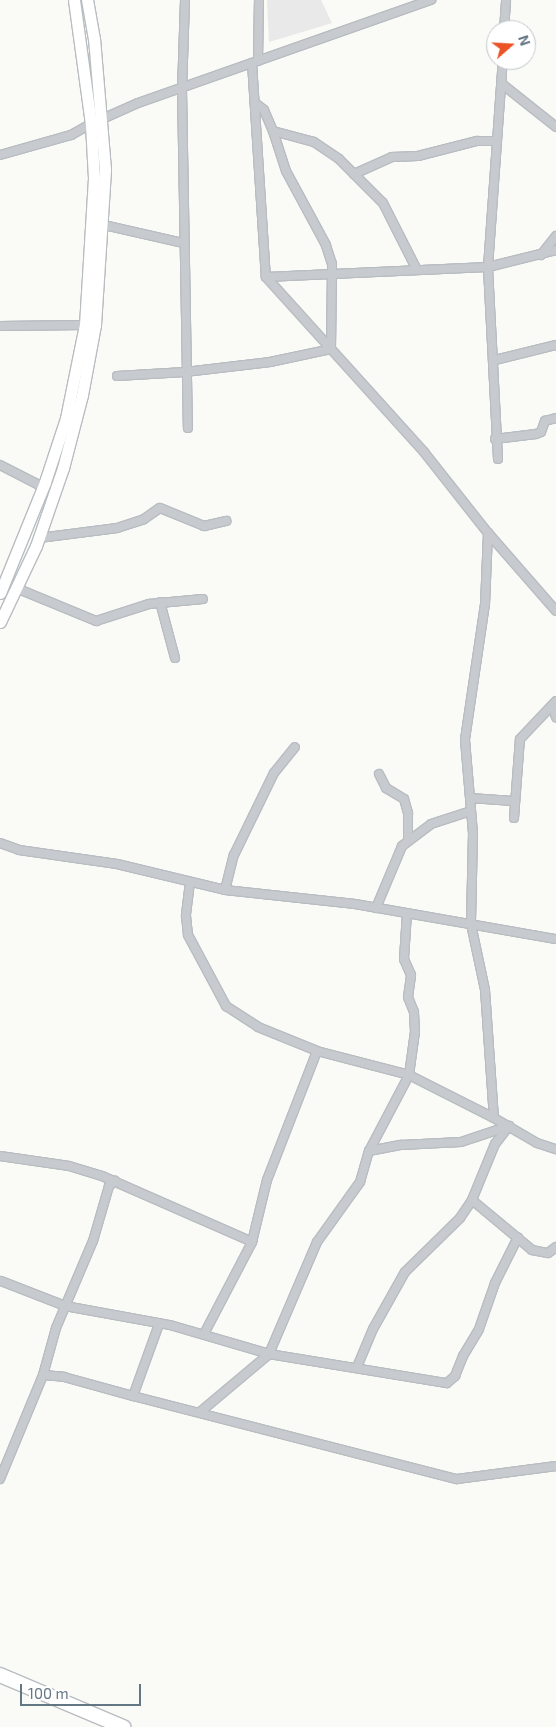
<!DOCTYPE html>
<style>
body{margin:0}
#map{position:relative;width:556px;height:1727px;overflow:hidden;background:#fafaf7;font-family:"Exo 2",sans-serif}
div>[style]{position:absolute}
.built>*{inset:0;background:#e8e9e8}
.roads{filter:drop-shadow(1px 0 #b8bdc1) drop-shadow(-1px 0 #b8bdc1) drop-shadow(0 1px #b8bdc1) drop-shadow(0 -1px #b8bdc1)}
.street>*{height:8px;margin:-4px;padding:0 4px;transform-origin:4px;border-radius:4px;background:#c7cbcf}
.primary>*{height:11px;margin:-5.5px;padding:0 5.5px;transform-origin:5.5px;border-radius:5.5px;background:#fff}
.highway>*{height:14px;margin:-7px;padding:0 7px;transform-origin:7px;border-radius:7px;background:#fff}
span{translate:-50% -50%;white-space:nowrap;text-align:center;line-height:1.15;-webkit-text-stroke:5px #fff;paint-order:stroke}
.north{position:absolute;left:486px;top:20px;width:50px;height:50px;box-sizing:border-box;background:#fff;border:1px solid #c1c8ce;border-radius:50%;rotate:71deg;font-size:14px;font-weight:700;line-height:20px;text-align:center;color:#637684}
.north::after{content:'';display:block;margin:auto;width:18px;height:22px;background:#eb5226;clip-path:polygon(50% 0,100% 100%,50% 72%,0 100%)}
.scale{position:absolute;left:20px;top:1684px;width:121px;height:22px;box-sizing:border-box;border:2px solid #637684;border-top:0;padding-left:6px;font-size:15px;line-height:18px;white-space:nowrap;color:#637684;-webkit-text-stroke:4px #fff;paint-order:stroke}
</style>
<div id="map">
<div class="built">
<i style="clip-path:polygon(267px 0,321px 0,332px 23px,269px 42px)"></i>
</div>
<div class="roads">
<div class="street">
<i style="left:185px;top:0;width:90px;rotate:91.9deg"></i>
<i style="left:182px;top:90px;width:338px;rotate:89deg"></i>
<i style="left:504px;top:30px;width:30px;rotate:-86deg"></i>
<i style="left:258px;top:61px;width:61px;rotate:-89.1deg"></i>
<i style="left:252px;top:63px;width:214px;rotate:86.3deg"></i>
<i style="left:266px;top:277px;width:236px;rotate:47.9deg"></i>
<i style="left:424px;top:452px;width:103px;rotate:51.7deg"></i>
<i style="left:488px;top:533px;width:103px;rotate:48.9deg"></i>
<i style="left:502px;top:84px;width:69px;rotate:38.5deg"></i>
<i style="left:255px;top:103px;width:11px;rotate:38deg"></i>
<i style="left:264px;top:110px;width:23px;rotate:67deg"></i>
<i style="left:273px;top:131px;width:42px;rotate:15deg"></i>
<i style="left:314px;top:142px;width:30px;rotate:34deg"></i>
<i style="left:339px;top:159px;width:62px;rotate:45deg"></i>
<i style="left:383px;top:203px;width:75px;rotate:63.1deg"></i>
<i style="left:102px;top:119px;width:39px;rotate:-24deg"></i>
<i style="left:138px;top:103px;width:311px;rotate:-19.4deg"></i>
<i style="left:0;top:155px;width:74px;rotate:-15.7deg"></i>
<i style="left:71px;top:135px;width:23px;rotate:-29deg"></i>
<i style="left:354px;top:174px;width:42px;rotate:-24.1deg"></i>
<i style="left:392px;top:157px;width:26px;rotate:-2deg"></i>
<i style="left:418px;top:156px;width:61px;rotate:-14.3deg"></i>
<i style="left:477px;top:141px;width:20px"></i>
<i style="left:104px;top:225px;width:81px;rotate:12.8deg"></i>
<i style="left:541px;top:255px;width:24px;rotate:-52deg"></i>
<i style="left:266px;top:277px;width:222px;rotate:-2.6deg"></i>
<i style="left:488px;top:267px;width:70px;rotate:-14deg"></i>
<i style="left:0;top:326px;width:85px;rotate:-0.7deg"></i>
<i style="left:495px;top:360px;width:63px;rotate:-13.8deg"></i>
<i style="left:117px;top:376px;width:68px;rotate:-3.4deg"></i>
<i style="left:185px;top:372px;width:86px;rotate:-6.7deg"></i>
<i style="left:270px;top:362px;width:62px;rotate:-12deg"></i>
<i style="left:331px;top:349px;width:85px;rotate:-89.3deg"></i>
<i style="left:332px;top:264px;width:20px;rotate:-108deg"></i>
<i style="left:326px;top:245px;width:84px;rotate:-118.4deg"></i>
<i style="left:286px;top:171px;width:42px;rotate:-108deg"></i>
<i style="left:495px;top:439px;width:41px;rotate:-7deg"></i>
<i style="left:536px;top:434px;width:5px;rotate:-22deg"></i>
<i style="left:541px;top:432px;width:12px;rotate:-70deg"></i>
<i style="left:545px;top:421px;width:11px;rotate:-15deg"></i>
<i style="left:498px;top:459px;width:192px;rotate:-93deg"></i>
<i style="left:488px;top:267px;width:208px;rotate:-85.9deg"></i>
<i style="left:0;top:465px;width:48px;rotate:27.1deg"></i>
<i style="left:488px;top:533px;width:71px;rotate:92.4deg"></i>
<i style="left:485px;top:604px;width:137px;rotate:98.4deg"></i>
<i style="left:465px;top:740px;width:93px;rotate:85.1deg"></i>
<i style="left:473px;top:833px;width:91px;rotate:91.3deg"></i>
<i style="left:471px;top:924px;width:67px;rotate:78deg"></i>
<i style="left:485px;top:990px;width:128px;rotate:86deg"></i>
<i style="left:494px;top:1118px;width:50px;rotate:30.2deg"></i>
<i style="left:537px;top:1143px;width:20px;rotate:18deg"></i>
<i style="left:39px;top:538px;width:79px;rotate:-7.3deg"></i>
<i style="left:117px;top:528px;width:28px;rotate:-18deg"></i>
<i style="left:144px;top:519px;width:19px;rotate:-35deg"></i>
<i style="left:160px;top:508px;width:48px;rotate:22.2deg"></i>
<i style="left:204px;top:526px;width:23px;rotate:-13deg"></i>
<i style="left:16px;top:588px;width:87px;rotate:22.4deg"></i>
<i style="left:96px;top:621px;width:56px;rotate:-17.8deg"></i>
<i style="left:149px;top:604px;width:54px;rotate:-5.3deg"></i>
<i style="left:160px;top:602px;width:58px;rotate:75deg"></i>
<i style="left:552px;top:706px;width:12px;rotate:70deg"></i>
<i style="left:379px;top:774px;width:16px;rotate:63deg"></i>
<i style="left:386px;top:788px;width:21px;rotate:31deg"></i>
<i style="left:404px;top:799px;width:15px;rotate:74deg"></i>
<i style="left:408px;top:813px;width:27px;rotate:90deg"></i>
<i style="left:470px;top:798px;width:43px;rotate:4deg"></i>
<i style="left:514px;top:818px;width:79px;rotate:-85.7deg"></i>
<i style="left:520px;top:739px;width:52px;rotate:-46.5deg"></i>
<i style="left:0;top:843px;width:20px;rotate:20deg"></i>
<i style="left:19px;top:850px;width:99px;rotate:8.1deg"></i>
<i style="left:117px;top:864px;width:111px;rotate:13.5deg"></i>
<i style="left:225px;top:890px;width:131px;rotate:6.1deg"></i>
<i style="left:355px;top:904px;width:204px;rotate:9.9deg"></i>
<i style="left:190px;top:882px;width:34px;rotate:97deg"></i>
<i style="left:186px;top:916px;width:19px;rotate:84deg"></i>
<i style="left:188px;top:935px;width:81px;rotate:61.8deg"></i>
<i style="left:226px;top:1006px;width:38px;rotate:33deg"></i>
<i style="left:258px;top:1027px;width:64px;rotate:22.1deg"></i>
<i style="left:317px;top:1051px;width:95px;rotate:14.6deg"></i>
<i style="left:409px;top:1075px;width:95px;rotate:26.8deg"></i>
<i style="left:225px;top:890px;width:36px;rotate:-76deg"></i>
<i style="left:234px;top:855px;width:43px;rotate:-64deg"></i>
<i style="left:253px;top:816px;width:48px;rotate:-64deg"></i>
<i style="left:274px;top:773px;width:33px;rotate:-51deg"></i>
<i style="left:376px;top:908px;width:67px;rotate:-67.2deg"></i>
<i style="left:402px;top:846px;width:36px;rotate:-37deg"></i>
<i style="left:431px;top:824px;width:42px;rotate:-18deg"></i>
<i style="left:369px;top:1151px;width:33px;rotate:-11deg"></i>
<i style="left:401px;top:1145px;width:60px;rotate:-2.9deg"></i>
<i style="left:461px;top:1142px;width:51px;rotate:-18.4deg"></i>
<i style="left:0;top:1156px;width:70px;rotate:8.2deg"></i>
<i style="left:69px;top:1166px;width:34px;rotate:17deg"></i>
<i style="left:102px;top:1176px;width:164px;rotate:23.7deg"></i>
<i style="left:472px;top:1200px;width:78px;rotate:39.8deg"></i>
<i style="left:532px;top:1250px;width:16px;rotate:11deg"></i>
<i style="left:548px;top:1253px;width:10px;rotate:-37deg"></i>
<i style="left:1px;top:1281px;width:69px;rotate:21.3deg"></i>
<i style="left:65px;top:1306px;width:107px;rotate:10.3deg"></i>
<i style="left:170px;top:1325px;width:103px;rotate:16.3deg"></i>
<i style="left:269px;top:1354px;width:180px;rotate:9.3deg"></i>
<i style="left:447px;top:1383px;width:11px;rotate:-41deg"></i>
<i style="left:455px;top:1376px;width:22px;rotate:-68deg"></i>
<i style="left:463px;top:1356px;width:31px;rotate:-59deg"></i>
<i style="left:479px;top:1329px;width:49px;rotate:-70.8deg"></i>
<i style="left:495px;top:1283px;width:51px;rotate:-63.4deg"></i>
<i style="left:204px;top:1334px;width:104px;rotate:-62.4deg"></i>
<i style="left:252px;top:1242px;width:64px;rotate:-76.4deg"></i>
<i style="left:267px;top:1180px;width:138px;rotate:-68.8deg"></i>
<i style="left:357px;top:1367px;width:41px;rotate:-67.2deg"></i>
<i style="left:373px;top:1329px;width:65px;rotate:-60.7deg"></i>
<i style="left:405px;top:1272px;width:77px;rotate:-44.5deg"></i>
<i style="left:460px;top:1218px;width:22px;rotate:-56deg"></i>
<i style="left:472px;top:1200px;width:61px;rotate:-67.7deg"></i>
<i style="left:495px;top:1144px;width:23px;rotate:-52deg"></i>
<i style="left:43px;top:1375px;width:21px;rotate:5deg"></i>
<i style="left:64px;top:1377px;width:72px;rotate:15.4deg"></i>
<i style="left:133px;top:1396px;width:77px;rotate:-70.1deg"></i>
<i style="left:133px;top:1396px;width:334px;rotate:14.4deg"></i>
<i style="left:457px;top:1479px;width:100px;rotate:-7.5deg"></i>
<i style="left:200px;top:1412px;width:90px;rotate:-40deg"></i>
<i style="left:269px;top:1354px;width:122px;rotate:-66.8deg"></i>
<i style="left:317px;top:1242px;width:74px;rotate:-54.4deg"></i>
<i style="left:360px;top:1182px;width:32px;rotate:-74deg"></i>
<i style="left:369px;top:1151px;width:86px;rotate:-62.2deg"></i>
<i style="left:409px;top:1075px;width:43px;rotate:-82.1deg"></i>
<i style="left:415px;top:1032px;width:20px;rotate:-93deg"></i>
<i style="left:414px;top:1012px;width:16px;rotate:-112deg"></i>
<i style="left:408px;top:997px;width:22px;rotate:-82deg"></i>
<i style="left:411px;top:975px;width:17px;rotate:-114deg"></i>
<i style="left:404px;top:959px;width:46px;rotate:-86.3deg"></i>
<i style="left:0;top:1479px;width:113px;rotate:-67.5deg"></i>
<i style="left:43px;top:1375px;width:49px;rotate:-74.5deg"></i>
<i style="left:56px;top:1328px;width:95px;rotate:-67deg"></i>
<i style="left:93px;top:1241px;width:57px;rotate:-73.8deg"></i>
<i style="left:109px;top:1186px;width:8px;rotate:-40deg"></i>
</div>
<div class="primary">
<i style="left:0;top:593px;width:120px;rotate:-67.9deg"></i>
<i style="left:45px;top:482px;width:67px;rotate:-71.8deg"></i>
<i style="left:66px;top:418px;width:95px;rotate:-78.5deg"></i>
<i style="left:85px;top:325px;width:147px;rotate:-86.5deg"></i>
<i style="left:94px;top:178px;width:54px;rotate:-93.2deg"></i>
<i style="left:91px;top:124px;width:125px;rotate:-97.8deg"></i>
<i style="left:0;top:622px;width:84px;rotate:-64.7deg"></i>
<i style="left:36px;top:546px;width:83px;rotate:-70.9deg"></i>
<i style="left:63px;top:468px;width:75px;rotate:-75.4deg"></i>
<i style="left:82px;top:395px;width:71px;rotate:-79.5deg"></i>
<i style="left:95px;top:325px;width:156px;rotate:-86.3deg"></i>
<i style="left:105px;top:169px;width:130px;rotate:-94.8deg"></i>
<i style="left:94px;top:39px;width:40px;rotate:-100deg"></i>
</div>
<div class="highway">
<i style="left:0;top:1675px;width:134px;rotate:22.9deg"></i>
</div>
</div>
<div class="north">N</div>
<div class="scale">100 m</div>
</div>
